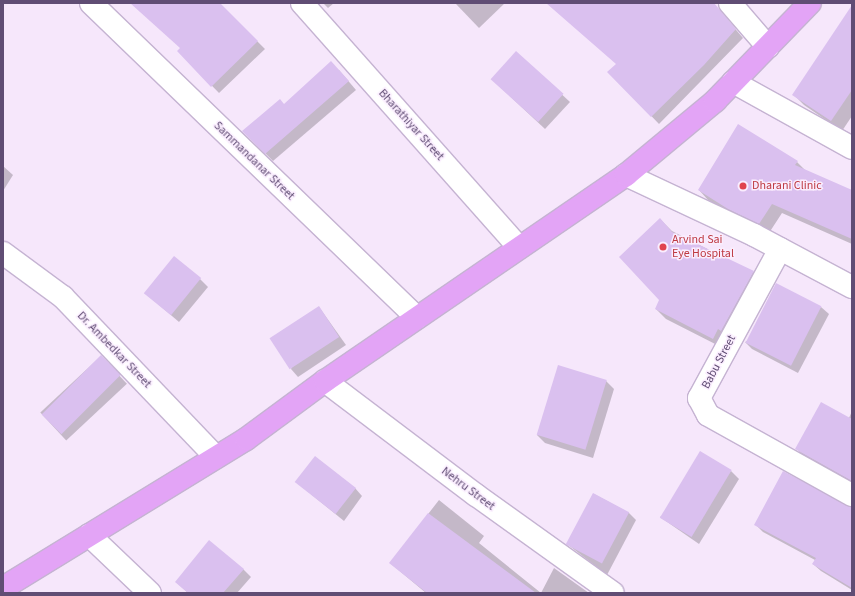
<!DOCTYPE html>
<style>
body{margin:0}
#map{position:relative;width:855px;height:596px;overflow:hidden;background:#f6e7fb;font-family:"Source Sans 3",sans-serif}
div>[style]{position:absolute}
.shadow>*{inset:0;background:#0003;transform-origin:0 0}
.building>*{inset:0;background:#dac0ef;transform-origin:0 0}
.roads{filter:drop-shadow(1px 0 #c5b3d2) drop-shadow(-1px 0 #c5b3d2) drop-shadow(0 1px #c5b3d2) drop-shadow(0 -1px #c5b3d2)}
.street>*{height:22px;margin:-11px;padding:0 11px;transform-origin:11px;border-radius:11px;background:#fff}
.primary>*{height:22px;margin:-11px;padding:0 11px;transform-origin:11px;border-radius:11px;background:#e3a4f6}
.dots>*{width:11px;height:11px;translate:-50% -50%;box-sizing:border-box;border:2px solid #faedfe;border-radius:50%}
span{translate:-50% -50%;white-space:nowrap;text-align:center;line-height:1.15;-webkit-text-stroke:3px #faedfe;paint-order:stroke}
.street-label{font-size:12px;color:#604d74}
.health-label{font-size:12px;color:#be3a42}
.left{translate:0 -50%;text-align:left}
.frame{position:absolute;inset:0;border:4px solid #604d74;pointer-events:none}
</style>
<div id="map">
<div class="shadow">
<i style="clip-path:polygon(139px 3px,219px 3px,265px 49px,219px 93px,178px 51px,181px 48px)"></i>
<i style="clip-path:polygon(323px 3px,334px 3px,328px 8px)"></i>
<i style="clip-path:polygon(455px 3px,505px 3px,479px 28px)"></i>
<i style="clip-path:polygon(556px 3px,713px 3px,743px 38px,659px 124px,609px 72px,617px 64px)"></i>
<i style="clip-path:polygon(852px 7px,852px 116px,842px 131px,804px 105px,794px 95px)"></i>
<i style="clip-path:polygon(516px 52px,570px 102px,545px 129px,499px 86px)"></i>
<i style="clip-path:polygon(339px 70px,356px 90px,273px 161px,243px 131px)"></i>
<i style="clip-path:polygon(797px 162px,807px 172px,852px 191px,852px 244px,782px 213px,769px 233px,739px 218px,708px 200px,699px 190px)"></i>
<i style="clip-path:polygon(3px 166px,13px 175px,3px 191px)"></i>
<i style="clip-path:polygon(660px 219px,672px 231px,753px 272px,763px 282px,723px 348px,666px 319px,656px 309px,660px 300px)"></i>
<i style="clip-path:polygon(200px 279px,208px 287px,179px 322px,145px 293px)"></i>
<i style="clip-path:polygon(319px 307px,346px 345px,298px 377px,291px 369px)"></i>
<i style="clip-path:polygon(821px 307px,829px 314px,798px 373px,752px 349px,745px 342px)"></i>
<i style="left:101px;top:356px;width:38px;height:83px;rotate:47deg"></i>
<i style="clip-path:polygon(606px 381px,614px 389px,593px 458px,545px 443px,537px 435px)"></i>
<i style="clip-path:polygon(852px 411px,852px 483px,804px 457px,797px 449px,849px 418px)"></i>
<i style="clip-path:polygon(731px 471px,739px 479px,699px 544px,660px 517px)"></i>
<i style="clip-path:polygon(296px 482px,355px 488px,362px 496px,344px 521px)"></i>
<i style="clip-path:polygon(594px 494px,629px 513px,636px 520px,607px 575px,567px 544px)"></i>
<i style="clip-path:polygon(439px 500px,484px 536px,479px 543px,541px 593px,554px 568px,589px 593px,426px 593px,390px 563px)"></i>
<i style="clip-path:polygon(846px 507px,852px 507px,852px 590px,821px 571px,813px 564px,815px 560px,763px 532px,756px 525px)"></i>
<i style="clip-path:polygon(243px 569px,251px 577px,237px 593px,188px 593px,176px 582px)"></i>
</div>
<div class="building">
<i style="clip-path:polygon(130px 3px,220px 3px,258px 41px,211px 87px,177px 51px,180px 48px)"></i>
<i style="clip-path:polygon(546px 3px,714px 3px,736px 29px,704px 65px,651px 117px,607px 72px,616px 64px)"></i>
<i style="clip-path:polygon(852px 5px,852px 90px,831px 121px,792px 95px)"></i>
<i style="left:516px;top:51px;width:64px;height:38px;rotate:42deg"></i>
<i style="clip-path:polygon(331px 61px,349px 81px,265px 154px,242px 131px,280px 99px,284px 104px)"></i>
<i style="clip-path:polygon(738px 124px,798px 161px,795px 165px,852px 190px,852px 239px,772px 204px,759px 224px,728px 209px,698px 190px)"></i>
<i style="clip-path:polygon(660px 218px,672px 232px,754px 271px,721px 331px,718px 329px,713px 339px,655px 309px,659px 300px,619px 257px)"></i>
<i style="left:174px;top:256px;width:35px;height:48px;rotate:39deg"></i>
<i style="left:776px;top:283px;width:51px;height:67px;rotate:27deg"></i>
<i style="left:319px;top:306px;width:37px;height:59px;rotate:57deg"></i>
<i style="left:101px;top:355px;width:28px;height:84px;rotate:45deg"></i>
<i style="left:558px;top:365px;width:51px;height:73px;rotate:17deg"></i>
<i style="clip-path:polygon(821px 402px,852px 419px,852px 481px,795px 449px)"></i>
<i style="left:700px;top:451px;width:37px;height:78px;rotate:31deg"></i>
<i style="left:315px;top:456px;width:52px;height:33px;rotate:38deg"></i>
<i style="clip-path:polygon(783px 471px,852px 507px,852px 588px,812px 564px,816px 558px,754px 525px)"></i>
<i style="left:593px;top:493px;width:41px;height:58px;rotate:28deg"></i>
<i style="clip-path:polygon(428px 513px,536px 593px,427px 593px,389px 563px)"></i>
<i style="clip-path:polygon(209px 540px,244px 569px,223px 593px,188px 593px,175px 582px)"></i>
</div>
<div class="roads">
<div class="street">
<i style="left:91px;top:3px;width:453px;rotate:44deg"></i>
<i style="left:302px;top:3px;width:327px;rotate:48.4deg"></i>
<i style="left:730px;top:3px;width:58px;rotate:49.2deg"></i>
<i style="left:733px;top:82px;width:136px;rotate:29deg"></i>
<i style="left:626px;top:175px;width:141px;rotate:25.1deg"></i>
<i style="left:754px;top:235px;width:111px;rotate:28deg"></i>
<i style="left:780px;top:249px;width:170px;rotate:118.5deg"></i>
<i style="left:699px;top:398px;width:19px;rotate:62deg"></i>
<i style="left:708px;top:415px;width:165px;rotate:29.1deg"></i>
<i style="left:3px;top:253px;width:74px;rotate:36.3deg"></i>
<i style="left:63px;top:297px;width:221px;rotate:46.3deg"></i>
<i style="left:325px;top:381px;width:189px;rotate:37.1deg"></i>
<i style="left:476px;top:495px;width:168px;rotate:35.6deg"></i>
<i style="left:89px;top:535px;width:84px;rotate:43.6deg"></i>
</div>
<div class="primary">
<i style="left:3px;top:588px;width:285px;rotate:-31.5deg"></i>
<i style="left:246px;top:439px;width:98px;rotate:-36.3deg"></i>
<i style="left:325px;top:381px;width:365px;rotate:-34.4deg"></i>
<i style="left:626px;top:175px;width:116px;rotate:-39.7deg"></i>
<i style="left:715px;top:101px;width:136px;rotate:-45.9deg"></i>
</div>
</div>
<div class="dots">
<i style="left:743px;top:186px;background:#e0444e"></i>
<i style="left:663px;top:247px;background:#e0444e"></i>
</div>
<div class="street-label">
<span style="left:411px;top:125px;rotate:48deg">Bharathiyar Street</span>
<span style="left:254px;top:161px;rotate:44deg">Sammandanar Street</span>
<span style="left:114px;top:350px;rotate:46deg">Dr. Ambedkar Street</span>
<span style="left:719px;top:362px;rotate:-62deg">Babu Street</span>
<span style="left:468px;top:489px;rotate:37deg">Nehru Street</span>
</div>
<div class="health-label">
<span class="left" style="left:752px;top:186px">Dharani Clinic</span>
<span class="left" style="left:672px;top:247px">Arvind Sai<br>Eye Hospital</span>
</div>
<div class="frame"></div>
</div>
